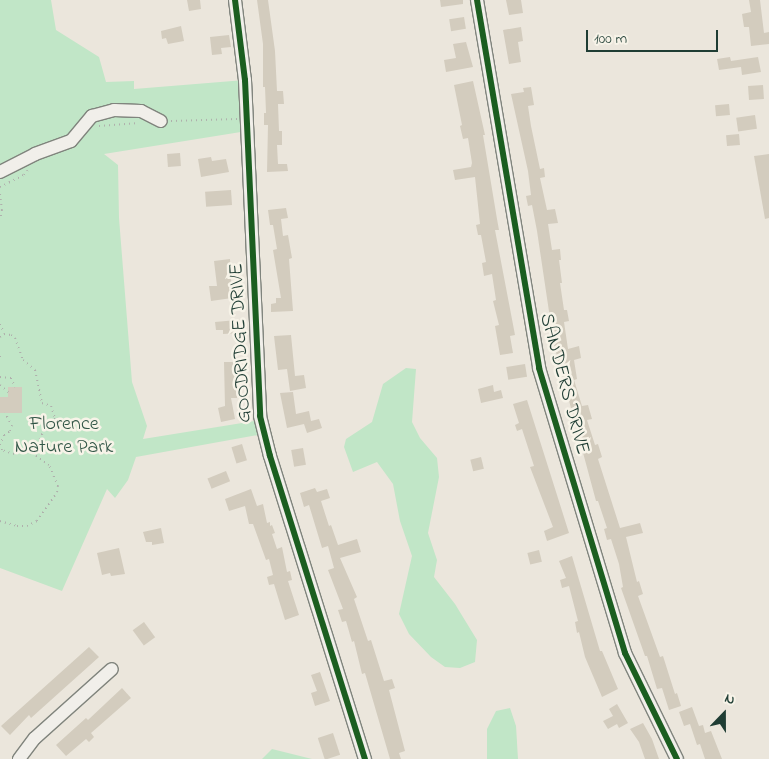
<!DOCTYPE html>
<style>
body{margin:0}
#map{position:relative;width:769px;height:759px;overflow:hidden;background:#ebe6dc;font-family:"Indie Flower",sans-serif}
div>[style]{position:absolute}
.green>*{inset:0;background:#c1e6c7}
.building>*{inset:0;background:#d3ccbe;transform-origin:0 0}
.path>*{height:2px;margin-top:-1px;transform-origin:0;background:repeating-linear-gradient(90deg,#afb0ac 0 1px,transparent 0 5px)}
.roads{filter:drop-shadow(1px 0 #80847d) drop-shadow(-1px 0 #80847d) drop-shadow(0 1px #80847d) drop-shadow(0 -1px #80847d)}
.minor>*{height:12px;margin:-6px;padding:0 6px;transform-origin:6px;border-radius:6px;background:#f1efea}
.cycleway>*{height:6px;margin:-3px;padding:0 3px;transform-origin:3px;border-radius:3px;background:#1b5e20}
span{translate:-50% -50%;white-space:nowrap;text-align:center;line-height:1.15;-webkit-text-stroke:5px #f7f3e8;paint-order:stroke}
.street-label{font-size:20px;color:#1f3d34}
.park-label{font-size:20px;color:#325647}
.north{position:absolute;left:699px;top:689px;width:50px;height:50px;-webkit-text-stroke:4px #f7f3e8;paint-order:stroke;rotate:22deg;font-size:14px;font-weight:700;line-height:20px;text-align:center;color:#1f3d34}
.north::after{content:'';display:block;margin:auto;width:18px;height:22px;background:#1f3d34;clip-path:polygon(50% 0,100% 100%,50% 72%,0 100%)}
.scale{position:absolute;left:586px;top:30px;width:132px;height:22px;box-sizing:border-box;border:2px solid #1f3d34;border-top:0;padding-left:6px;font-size:15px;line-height:18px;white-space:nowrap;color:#1f3d34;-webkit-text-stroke:4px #f7f3e8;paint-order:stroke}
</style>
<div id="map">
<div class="green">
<i style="clip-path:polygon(0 0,51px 0,56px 30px,99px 57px,106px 82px,134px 81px,134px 89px,245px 80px,247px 131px,104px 154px,118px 165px,119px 218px,132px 382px,147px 426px,143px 439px,260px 420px,263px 434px,136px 457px,128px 480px,115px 498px,107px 489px,62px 591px,0 568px)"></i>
<i style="clip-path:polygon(406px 368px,416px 369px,412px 422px,420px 438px,437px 458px,439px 477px,428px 533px,437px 560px,434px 577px,455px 604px,477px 640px,475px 662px,460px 668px,445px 667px,431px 657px,409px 634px,399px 614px,412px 556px,400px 521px,393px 484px,377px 462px,353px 472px,344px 447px,346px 439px,372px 422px,383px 384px)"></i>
<i style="clip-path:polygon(510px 708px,516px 726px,518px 759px,487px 759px,487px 729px,496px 711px)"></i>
<i style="clip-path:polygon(272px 749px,312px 759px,262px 759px)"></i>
</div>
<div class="building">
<i style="clip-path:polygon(187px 0,200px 0,201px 9px,189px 11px)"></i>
<i style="clip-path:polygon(257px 0,268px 0,275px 51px,277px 91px,283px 91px,284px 104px,278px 104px,279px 131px,282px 131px,282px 145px,277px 145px,278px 164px,287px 164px,288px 171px,267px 172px,268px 125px,264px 125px,264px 113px,266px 113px,265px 87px,263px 87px,263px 44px)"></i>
<i style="clip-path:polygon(440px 0,463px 0,463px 4px,441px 7px)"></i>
<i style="clip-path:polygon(506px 0,521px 0,523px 13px,509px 15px)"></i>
<i style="clip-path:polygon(749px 0,760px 0,764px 33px,769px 32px,769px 44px,751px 46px,749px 27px,744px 27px,742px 14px,751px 12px)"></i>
<i style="left:464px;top:17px;width:12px;height:15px;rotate:81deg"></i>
<i style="clip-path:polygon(181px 26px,184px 41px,168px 44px,166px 38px,162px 39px,161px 31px)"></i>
<i style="clip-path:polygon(521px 27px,523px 41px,518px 42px,521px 62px,509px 64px,503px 30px)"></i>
<i style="clip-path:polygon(229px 35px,231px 47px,221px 48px,222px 54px,212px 55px,210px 37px)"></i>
<i style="clip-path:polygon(466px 42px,473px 67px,446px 72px,444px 60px,456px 58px,453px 44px)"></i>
<i style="clip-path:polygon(730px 57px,731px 61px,758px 57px,761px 72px,742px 75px,741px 67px,719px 70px,717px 59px)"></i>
<i style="clip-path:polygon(473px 81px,485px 135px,483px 135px,497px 219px,499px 230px,495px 230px,515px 335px,510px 336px,513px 353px,500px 355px,495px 326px,499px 325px,493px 301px,496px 300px,492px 274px,484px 276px,482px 263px,486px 262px,481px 235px,478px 235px,476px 225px,480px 224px,475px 177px,455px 180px,453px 170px,471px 167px,472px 163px,468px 138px,463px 139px,460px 126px,462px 125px,454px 85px)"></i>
<i style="left:763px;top:85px;width:14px;height:15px;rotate:86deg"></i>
<i style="clip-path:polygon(531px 87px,534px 105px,528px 106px,531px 126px,540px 169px,544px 168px,545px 177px,540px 178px,547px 210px,555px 209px,558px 223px,548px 224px,552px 250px,560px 249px,561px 260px,559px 260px,562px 283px,560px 283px,564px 310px,567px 310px,569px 321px,564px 322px,568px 349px,579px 346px,581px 358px,574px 360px,577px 379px,574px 380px,582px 406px,588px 405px,592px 419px,587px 420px,595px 445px,598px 444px,602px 457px,598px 459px,620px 528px,640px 523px,643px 533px,626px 537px,637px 582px,639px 581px,643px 594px,638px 596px,660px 657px,663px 656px,675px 694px,677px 693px,681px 706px,669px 710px,662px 688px,657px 689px,647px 656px,645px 656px,621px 588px,623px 587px,619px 564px,611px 539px,607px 540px,604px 529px,607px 528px,598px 501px,596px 501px,554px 345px,537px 231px,532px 205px,528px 206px,526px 196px,531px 195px,528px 171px,511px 94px,524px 92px,523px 88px)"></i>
<i style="left:729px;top:104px;width:11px;height:14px;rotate:85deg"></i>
<i style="left:755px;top:115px;width:14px;height:19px;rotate:82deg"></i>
<i style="left:739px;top:134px;width:11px;height:13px;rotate:85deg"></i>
<i style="left:180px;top:153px;width:13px;height:13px;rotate:86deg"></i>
<i style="clip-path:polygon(769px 154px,769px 218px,765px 219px,754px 156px)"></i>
<i style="clip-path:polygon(211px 157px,212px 161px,226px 159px,229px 172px,201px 177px,198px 159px)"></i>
<i style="left:231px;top:190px;width:15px;height:26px;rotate:86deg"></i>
<i style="clip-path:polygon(286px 208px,288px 218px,281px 219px,283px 236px,288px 235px,292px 258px,289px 259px,293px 311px,271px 312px,271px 304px,276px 303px,276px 298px,281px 298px,273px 250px,277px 249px,273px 225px,270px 225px,268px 210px)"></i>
<i style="clip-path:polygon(230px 259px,232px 298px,211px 301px,209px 286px,217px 286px,214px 261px)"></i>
<i style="clip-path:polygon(237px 320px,238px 333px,223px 334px,223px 330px,216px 330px,215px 322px)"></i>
<i style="clip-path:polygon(291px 335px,295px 376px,304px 375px,306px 388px,290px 391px,287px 369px,278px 370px,274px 336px)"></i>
<i style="clip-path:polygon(224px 362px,236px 362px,237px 398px,231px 398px,235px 419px,221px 422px,218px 408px,225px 406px)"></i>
<i style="left:525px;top:364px;width:13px;height:19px;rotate:81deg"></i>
<i style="clip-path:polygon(493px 385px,494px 392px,501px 390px,503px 398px,481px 403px,478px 389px)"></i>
<i style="clip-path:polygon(8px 387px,22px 387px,22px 413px,0 413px,0 397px,8px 397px)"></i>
<i style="clip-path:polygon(293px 392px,296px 414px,309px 411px,311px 421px,319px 419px,322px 428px,307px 433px,304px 424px,287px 428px,280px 393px)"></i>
<i style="clip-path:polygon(527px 400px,569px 533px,547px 541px,544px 531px,553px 527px,530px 467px,534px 466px,522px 429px,517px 431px,515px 425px,519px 423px,513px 404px)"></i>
<i style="left:242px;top:444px;width:17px;height:11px;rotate:73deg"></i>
<i style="left:303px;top:448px;width:17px;height:12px;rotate:80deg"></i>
<i style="left:481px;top:457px;width:12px;height:11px;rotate:76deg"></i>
<i style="left:226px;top:471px;width:11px;height:20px;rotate:68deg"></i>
<i style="clip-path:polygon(315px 488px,317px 492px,327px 489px,330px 498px,321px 501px,329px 526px,331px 525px,338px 545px,357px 539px,361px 552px,340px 558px,357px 597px,354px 599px,368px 641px,371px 640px,384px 681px,392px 679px,395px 688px,389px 690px,405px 751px,399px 753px,401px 759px,390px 759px,365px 673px,362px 674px,354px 641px,352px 642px,346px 621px,342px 622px,338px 610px,343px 609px,328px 570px,334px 568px,328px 546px,322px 548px,309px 505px,304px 507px,300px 493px)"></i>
<i style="clip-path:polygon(251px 489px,257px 506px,263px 504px,267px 523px,270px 522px,270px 526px,272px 525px,275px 533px,272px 534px,277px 549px,282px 547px,287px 572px,290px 571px,292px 580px,288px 581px,299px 615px,285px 620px,274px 584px,269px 585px,267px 577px,273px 575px,269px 559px,266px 560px,253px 524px,249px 524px,245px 506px,229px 511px,225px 499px)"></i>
<i style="clip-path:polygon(161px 528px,164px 543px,152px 545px,152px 542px,146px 542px,143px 532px)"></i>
<i style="clip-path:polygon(119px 548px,125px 574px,111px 576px,110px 573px,102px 575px,97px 553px)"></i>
<i style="left:539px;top:550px;width:12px;height:12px;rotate:76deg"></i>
<i style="clip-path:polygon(572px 556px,600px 651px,602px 651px,618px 689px,602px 697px,585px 657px,579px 632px,577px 633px,575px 622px,578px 621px,569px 586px,562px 588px,560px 580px,566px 578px,559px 561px)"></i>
<i style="left:144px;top:622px;width:19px;height:14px;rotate:54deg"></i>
<i style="clip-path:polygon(89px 647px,99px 657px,31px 718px,29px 715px,10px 735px,1px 726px)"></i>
<i style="clip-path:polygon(320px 672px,330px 701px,315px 706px,311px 693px,317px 691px,311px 675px)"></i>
<i style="clip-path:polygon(122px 688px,131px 698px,91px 733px,94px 737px,89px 742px,86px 739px,66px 756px,56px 745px,86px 718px,88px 720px)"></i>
<i style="clip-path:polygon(617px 704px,628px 723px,619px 728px,617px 724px,608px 729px,603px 721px,613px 716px,609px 709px)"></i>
<i style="clip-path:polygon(692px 707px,699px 726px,703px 725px,705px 733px,711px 731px,722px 759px,705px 759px,700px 744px,697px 745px,690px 724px,684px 726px,679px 712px)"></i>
<i style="clip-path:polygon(643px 723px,652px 739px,659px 759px,645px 759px,639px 742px,630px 729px)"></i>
<i style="left:333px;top:733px;width:23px;height:16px;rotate:72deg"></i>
</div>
<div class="path">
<i style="left:171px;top:121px;width:66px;rotate:-1.7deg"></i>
<i style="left:99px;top:126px;width:40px;rotate:-4.3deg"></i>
<i style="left:0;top:187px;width:27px;rotate:-27deg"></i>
<i style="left:24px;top:175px;width:6px;rotate:-51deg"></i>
<i style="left:0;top:194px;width:16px;rotate:83deg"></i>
<i style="left:2px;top:210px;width:10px;rotate:101deg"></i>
<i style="left:0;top:324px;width:10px;rotate:66deg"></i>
<i style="left:0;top:337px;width:5px;rotate:-37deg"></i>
<i style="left:4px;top:334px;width:7px;rotate:8deg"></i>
<i style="left:11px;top:335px;width:5px;rotate:37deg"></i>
<i style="left:15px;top:338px;width:23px;rotate:70deg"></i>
<i style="left:23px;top:360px;width:16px;rotate:40deg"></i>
<i style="left:35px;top:370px;width:34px;rotate:78deg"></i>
<i style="left:42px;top:403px;width:9px;rotate:18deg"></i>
<i style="left:51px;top:406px;width:13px;rotate:72deg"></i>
<i style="left:55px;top:418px;width:21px;rotate:129deg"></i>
<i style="left:42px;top:434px;width:15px;rotate:113deg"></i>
<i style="left:36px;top:448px;width:23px;rotate:165deg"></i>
<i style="left:14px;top:454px;width:13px;rotate:-162deg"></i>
<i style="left:2px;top:450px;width:5px;rotate:-112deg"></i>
<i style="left:0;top:356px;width:5px;rotate:90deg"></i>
<i style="left:0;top:377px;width:11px;rotate:5deg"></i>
<i style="left:11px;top:378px;width:10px;rotate:66deg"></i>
<i style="left:0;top:385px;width:11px;rotate:41deg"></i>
<i style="left:0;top:445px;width:11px;rotate:-68deg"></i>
<i style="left:4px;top:435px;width:7px;rotate:-34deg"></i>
<i style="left:10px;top:431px;width:5px;rotate:-68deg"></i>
<i style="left:12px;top:426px;width:15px;rotate:-118deg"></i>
<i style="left:0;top:521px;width:18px;rotate:16deg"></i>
<i style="left:17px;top:526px;width:10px"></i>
<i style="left:27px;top:526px;width:11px;rotate:-27deg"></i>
<i style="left:37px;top:521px;width:35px;rotate:-55deg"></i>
<i style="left:57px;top:492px;width:6px;rotate:-81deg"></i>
<i style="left:58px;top:486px;width:23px;rotate:-113deg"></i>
<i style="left:49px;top:465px;width:26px;rotate:-144deg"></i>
</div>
<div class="roads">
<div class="minor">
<i style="left:235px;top:0;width:81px;rotate:82.9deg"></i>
<i style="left:245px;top:80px;width:336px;rotate:87.4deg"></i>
<i style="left:260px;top:416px;width:41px;rotate:76deg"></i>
<i style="left:270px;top:456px;width:318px;rotate:72.6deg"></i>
<i style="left:477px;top:0;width:373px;rotate:80.4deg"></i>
<i style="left:539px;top:368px;width:298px;rotate:73.2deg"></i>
<i style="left:625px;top:653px;width:118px;rotate:63.9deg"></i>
<i style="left:0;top:172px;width:39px;rotate:-27deg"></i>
<i style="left:35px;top:154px;width:38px;rotate:-20deg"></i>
<i style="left:71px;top:141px;width:33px;rotate:-50deg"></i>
<i style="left:92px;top:116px;width:23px;rotate:-15deg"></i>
<i style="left:114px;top:110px;width:27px;rotate:2deg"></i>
<i style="left:141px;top:111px;width:22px;rotate:27deg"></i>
<i style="left:19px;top:759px;width:26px;rotate:-53deg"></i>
<i style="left:35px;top:738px;width:103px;rotate:-41.9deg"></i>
</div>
</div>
<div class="cycleway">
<i style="left:235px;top:0;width:81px;rotate:82.9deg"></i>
<i style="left:245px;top:80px;width:336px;rotate:87.4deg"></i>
<i style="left:260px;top:416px;width:41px;rotate:76deg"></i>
<i style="left:270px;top:456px;width:318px;rotate:72.6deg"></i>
<i style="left:477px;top:0;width:373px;rotate:80.4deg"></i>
<i style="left:539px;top:368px;width:298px;rotate:73.2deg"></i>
<i style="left:625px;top:653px;width:118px;rotate:63.9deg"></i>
</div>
<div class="street-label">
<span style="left:241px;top:343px;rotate:-93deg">GOODRIDGE DRIVE</span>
<span style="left:564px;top:384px;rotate:75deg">SANDERS DRIVE</span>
</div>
<div class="park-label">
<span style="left:64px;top:436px">Florence<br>Nature Park</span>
</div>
<div class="north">N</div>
<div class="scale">100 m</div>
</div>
